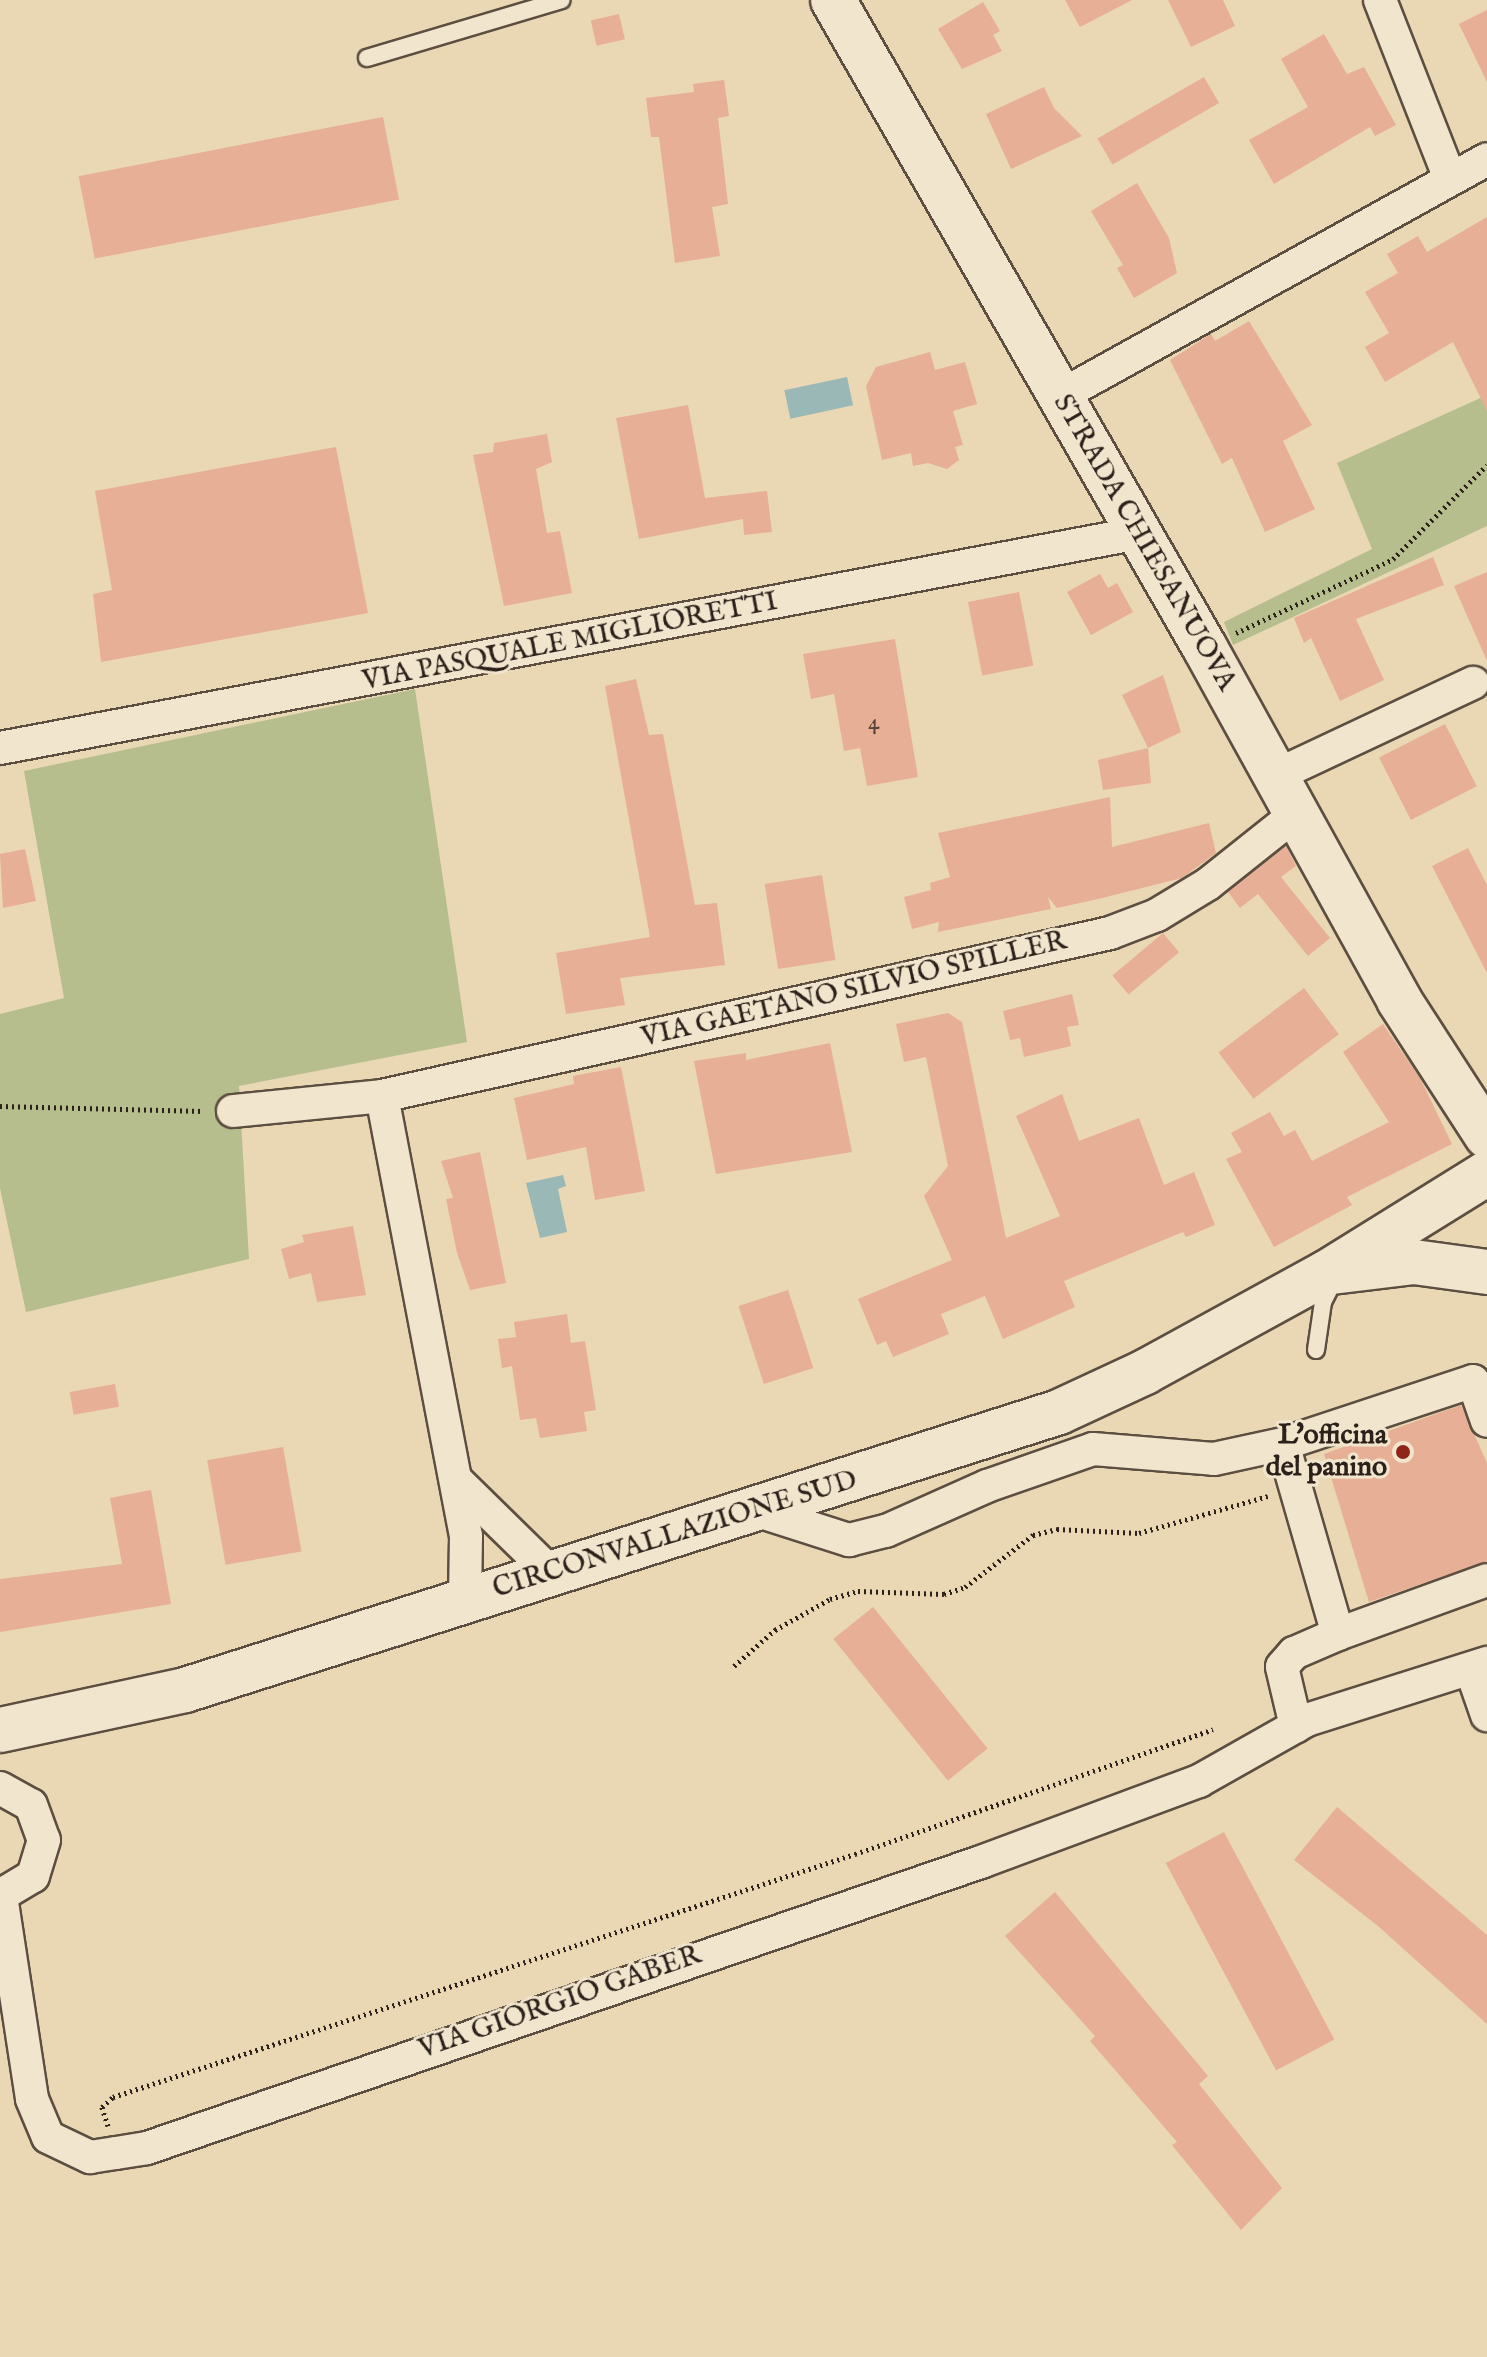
<!DOCTYPE html>
<style>
body{margin:0}
#map{position:relative;width:1487px;height:2357px;overflow:hidden;background:#ead7b4;font-family:"IM FELL English",serif}
div>[style]{position:absolute}
.green>*{inset:0;background:#b6be8e}
.water>*{inset:0;background:#9ab8b5;transform-origin:0 0}
.building>*{inset:0;background:#e7af96;transform-origin:0 0}
.path>*{height:5px;margin-top:-2.5px;transform-origin:0;background:repeating-linear-gradient(90deg,#2c211a 0 2px,transparent 0 6px)}
.roads{filter:drop-shadow(2px 0 #5c4e40) drop-shadow(-2px 0 #5c4e40) drop-shadow(0 2px #5c4e40) drop-shadow(0 -2px #5c4e40)}
.service>*{height:16px;margin:-8px;padding:0 8px;transform-origin:8px;border-radius:8px;background:#f1e5ce}
.minor>*{height:32px;margin:-16px;padding:0 16px;transform-origin:16px;border-radius:16px;background:#f1e5ce}
.secondary>*{height:44px;margin:-22px;padding:0 22px;transform-origin:22px;border-radius:22px;background:#f1e5ce}
.dots>*{width:22px;height:22px;translate:-50% -50%;box-sizing:border-box;border:4px solid #f1e5ce;border-radius:50%}
span{translate:-50% -50%;white-space:nowrap;text-align:center;line-height:1.15;-webkit-text-stroke:6px #f1e5ce;paint-order:stroke}
.number-label{font-size:24px;color:#5b4439}
.number-label span{-webkit-text-stroke-width:0}
.street-label{font-size:28px;color:#2c211a}
.poi-label{font-size:28px;color:#2c211a;font-weight:700}
.right{translate:-100% -50%;text-align:right}
</style>
<div id="map">
<div class="green">
<i style="clip-path:polygon(1487px 395px,1487px 526px,1233px 645px,1224px 622px,1372px 549px,1337px 463px)"></i>
<i style="clip-path:polygon(415px 689px,467px 1042px,239px 1086px,249px 1259px,26px 1312px,0 1188px,0 1014px,64px 998px,24px 771px)"></i>
</div>
<div class="water">
<i style="left:847px;top:377px;width:29px;height:64px;rotate:78deg"></i>
<i style="clip-path:polygon(563px 1175px,566px 1186px,558px 1189px,567px 1232px,540px 1238px,526px 1183px)"></i>
</div>
<div class="building">
<i style="clip-path:polygon(1065px 0,1132px 0,1080px 27px)"></i>
<i style="clip-path:polygon(1168px 0,1223px 0,1235px 26px,1191px 47px)"></i>
<i style="clip-path:polygon(983px 2px,1000px 31px,993px 35px,1002px 51px,962px 69px,938px 29px)"></i>
<i style="clip-path:polygon(1487px 10px,1487px 82px,1459px 24px)"></i>
<i style="left:619px;top:14px;width:26px;height:29px;rotate:77deg"></i>
<i style="clip-path:polygon(1324px 34px,1347px 74px,1364px 67px,1396px 125px,1375px 136px,1370px 127px,1274px 184px,1249px 140px,1308px 107px,1281px 59px)"></i>
<i style="left:1204px;top:77px;width:30px;height:123px;rotate:60deg"></i>
<i style="clip-path:polygon(724px 80px,729px 116px,718px 118px,728px 204px,712px 207px,720px 256px,675px 263px,659px 137px,651px 137px,646px 98px,694px 92px,693px 84px)"></i>
<i style="clip-path:polygon(1044px 87px,1054px 108px,1082px 136px,1011px 169px,986px 114px)"></i>
<i style="left:383px;top:117px;width:84px;height:310px;rotate:79deg"></i>
<i style="clip-path:polygon(1137px 183px,1169px 238px,1177px 273px,1134px 298px,1117px 268px,1123px 265px,1091px 211px)"></i>
<i style="clip-path:polygon(1487px 217px,1487px 411px,1453px 342px,1385px 382px,1365px 347px,1389px 333px,1365px 292px,1398px 273px,1387px 254px,1418px 236px,1427px 252px)"></i>
<i style="clip-path:polygon(1249px 321px,1312px 425px,1283px 441px,1315px 509px,1265px 532px,1232px 458px,1222px 464px,1170px 360px,1211px 334px,1215px 341px)"></i>
<i style="clip-path:polygon(930px 352px,935px 370px,965px 362px,977px 404px,953px 411px,963px 445px,955px 447px,959px 460px,947px 469px,928px 463px,913px 466px,911px 453px,882px 460px,866px 386px,876px 367px)"></i>
<i style="clip-path:polygon(688px 405px,705px 498px,767px 491px,772px 532px,744px 535px,743px 519px,639px 539px,616px 418px)"></i>
<i style="clip-path:polygon(547px 434px,552px 462px,536px 469px,547px 533px,560px 531px,572px 593px,504px 606px,473px 455px,493px 452px,494px 443px)"></i>
<i style="clip-path:polygon(336px 447px,368px 613px,101px 662px,93px 594px,112px 590px,95px 491px)"></i>
<i style="clip-path:polygon(1433px 557px,1444px 585px,1356px 619px,1384px 680px,1340px 701px,1311px 638px,1304px 643px,1294px 618px)"></i>
<i style="clip-path:polygon(1487px 572px,1487px 661px,1454px 586px)"></i>
<i style="clip-path:polygon(1100px 574px,1108px 588px,1117px 583px,1133px 612px,1091px 635px,1067px 592px)"></i>
<i style="left:1019px;top:592px;width:75px;height:52px;rotate:79deg"></i>
<i style="clip-path:polygon(895px 639px,918px 777px,867px 786px,860px 748px,844px 751px,834px 694px,811px 699px,803px 654px)"></i>
<i style="clip-path:polygon(1163px 675px,1181px 732px,1148px 748px,1122px 695px)"></i>
<i style="clip-path:polygon(636px 679px,649px 735px,663px 734px,695px 905px,717px 903px,725px 965px,620px 978px,625px 1005px,566px 1014px,556px 953px,650px 937px,605px 686px)"></i>
<i style="left:1445px;top:724px;width:70px;height:74px;rotate:63deg"></i>
<i style="clip-path:polygon(1148px 748px,1151px 783px,1103px 790px,1098px 760px)"></i>
<i style="clip-path:polygon(1110px 797px,1112px 847px,1209px 823px,1216px 853px,1182px 878px,1098px 899px,1057px 908px,1048px 897px,1051px 909px,938px 932px,939px 922px,912px 929px,904px 897px,931px 890px,930px 883px,950px 877px,938px 833px)"></i>
<i style="clip-path:polygon(1286px 846px,1296px 866px,1281px 877px,1330px 938px,1308px 956px,1258px 894px,1240px 908px,1228px 892px)"></i>
<i style="clip-path:polygon(1468px 848px,1487px 885px,1487px 973px,1432px 866px)"></i>
<i style="clip-path:polygon(25px 849px,36px 901px,3px 908px,0 854px)"></i>
<i style="left:822px;top:875px;width:86px;height:58px;rotate:81deg"></i>
<i style="left:1163px;top:933px;width:25px;height:66px;rotate:50deg"></i>
<i style="left:1304px;top:988px;width:58px;height:107px;rotate:53deg"></i>
<i style="clip-path:polygon(1072px 994px,1079px 1025px,1067px 1027px,1071px 1046px,1024px 1057px,1020px 1038px,1010px 1040px,1003px 1011px)"></i>
<i style="clip-path:polygon(948px 1013px,962px 1022px,1006px 1238px,1060px 1216px,1016px 1116px,1062px 1094px,1079px 1141px,1139px 1118px,1164px 1185px,1194px 1172px,1215px 1225px,1186px 1237px,1183px 1232px,1064px 1281px,1075px 1307px,1003px 1339px,985px 1296px,941px 1314px,949px 1334px,893px 1357px,886px 1341px,877px 1345px,858px 1299px,952px 1260px,924px 1196px,948px 1166px,926px 1057px,904px 1062px,896px 1024px)"></i>
<i style="clip-path:polygon(1383px 1024px,1420px 1078px,1452px 1144px,1347px 1197px,1352px 1205px,1274px 1247px,1226px 1159px,1242px 1152px,1231px 1133px,1270px 1112px,1284px 1136px,1295px 1130px,1312px 1161px,1389px 1122px,1343px 1052px)"></i>
<i style="clip-path:polygon(830px 1043px,852px 1152px,716px 1174px,694px 1061px,746px 1053px,746px 1060px)"></i>
<i style="clip-path:polygon(621px 1067px,645px 1191px,595px 1200px,586px 1147px,527px 1160px,514px 1098px,574px 1084px,573px 1076px)"></i>
<i style="clip-path:polygon(480px 1152px,506px 1283px,470px 1290px,457px 1253px,446px 1199px,453px 1198px,441px 1161px)"></i>
<i style="clip-path:polygon(353px 1226px,366px 1295px,317px 1302px,311px 1273px,289px 1279px,281px 1249px,304px 1242px,302px 1235px)"></i>
<i style="left:788px;top:1290px;width:82px;height:52px;rotate:72deg"></i>
<i style="clip-path:polygon(567px 1314px,571px 1343px,585px 1341px,596px 1410px,584px 1412px,587px 1431px,540px 1438px,536px 1418px,520px 1420px,512px 1366px,502px 1368px,498px 1339px,516px 1337px,514px 1322px)"></i>
<i style="left:115px;top:1384px;width:23px;height:46px;rotate:80deg"></i>
<i style="clip-path:polygon(1461px 1405px,1487px 1463px,1487px 1561px,1369px 1602px,1324px 1454px)"></i>
<i style="left:283px;top:1447px;width:106px;height:77px;rotate:80deg"></i>
<i style="clip-path:polygon(151px 1490px,171px 1604px,0 1632px,0 1579px,122px 1564px,110px 1498px)"></i>
<i style="left:873px;top:1607px;width:182px;height:51px;rotate:51deg"></i>
<i style="clip-path:polygon(1337px 1807px,1487px 1935px,1487px 2024px,1378px 1926px,1294px 1860px)"></i>
<i style="left:1224px;top:1832px;width:235px;height:66px;rotate:62deg"></i>
<i style="clip-path:polygon(1055px 1892px,1208px 2076px,1199px 2084px,1282px 2188px,1241px 2230px,1172px 2145px,1177px 2142px,1090px 2041px,1095px 2036px,1005px 1936px)"></i>
</div>
<div class="path">
<i style="left:1236px;top:633px;width:174px;rotate:-25.2deg"></i>
<i style="left:1393px;top:559px;width:133px;rotate:-45deg"></i>
<i style="left:0;top:1106px;width:203px;rotate:1.4deg"></i>
<i style="left:734px;top:1666px;width:55px;rotate:-41.3deg"></i>
<i style="left:775px;top:1630px;width:63px;rotate:-29.4deg"></i>
<i style="left:830px;top:1599px;width:29px;rotate:-16deg"></i>
<i style="left:858px;top:1591px;width:86px;rotate:2deg"></i>
<i style="left:944px;top:1594px;width:22px;rotate:-18deg"></i>
<i style="left:965px;top:1587px;width:86px;rotate:-37.4deg"></i>
<i style="left:1033px;top:1535px;width:25px;rotate:-14deg"></i>
<i style="left:1057px;top:1529px;width:82px;rotate:2.8deg"></i>
<i style="left:1139px;top:1533px;width:134px;rotate:-16deg"></i>
<i style="left:108px;top:2126px;width:20px;rotate:-108deg"></i>
<i style="left:102px;top:2107px;width:15px;rotate:-42deg"></i>
<i style="left:113px;top:2097px;width:781px;rotate:-18.13deg"></i>
<i style="left:855px;top:1854px;width:379px;rotate:-19.2deg"></i>
</div>
<div class="roads">
<div class="service">
<i style="left:367px;top:58px;width:203px;rotate:-16.6deg"></i>
<i style="left:1316px;top:1350px;width:49px;rotate:-81.7deg"></i>
<i style="left:1323px;top:1302px;width:22px;rotate:-63deg"></i>
</div>
<div class="minor">
<i style="left:1380px;top:0;width:192px;rotate:68.6deg"></i>
<i style="left:1060px;top:396px;width:488px;rotate:-29deg"></i>
<i style="left:0;top:748px;width:1159px;rotate:-10.69deg"></i>
<i style="left:1275px;top:776px;width:219px;rotate:-25.2deg"></i>
<i style="left:382px;top:1096px;width:448px;rotate:79.2deg"></i>
<i style="left:466px;top:1536px;width:65px;rotate:90.9deg"></i>
<i style="left:233px;top:1111px;width:150px;rotate:-5.7deg"></i>
<i style="left:382px;top:1096px;width:746px;rotate:-12.62deg"></i>
<i style="left:1110px;top:933px;width:50px;rotate:-21deg"></i>
<i style="left:1157px;top:915px;width:60px;rotate:-31.3deg"></i>
<i style="left:1208px;top:884px;width:112px;rotate:-38.5deg"></i>
<i style="left:1283px;top:1444px;width:198px;rotate:73.9deg"></i>
<i style="left:1338px;top:1634px;width:48px;rotate:156.6deg"></i>
<i style="left:1294px;top:1653px;width:18px;rotate:131deg"></i>
<i style="left:1282px;top:1667px;width:61px;rotate:76.7deg"></i>
<i style="left:457px;top:1481px;width:130px;rotate:44.4deg"></i>
<i style="left:758px;top:1511px;width:96px;rotate:17.7deg"></i>
<i style="left:849px;top:1540px;width:38px;rotate:-14deg"></i>
<i style="left:886px;top:1531px;width:111px;rotate:-24deg"></i>
<i style="left:987px;top:1486px;width:112px;rotate:-19.2deg"></i>
<i style="left:1093px;top:1449px;width:121px;rotate:4.7deg"></i>
<i style="left:1214px;top:1459px;width:71px;rotate:-12.3deg"></i>
<i style="left:1283px;top:1444px;width:200px;rotate:-18.3deg"></i>
<i style="left:1473px;top:1381px;width:42px;rotate:70.7deg"></i>
<i style="left:1338px;top:1634px;width:158px;rotate:-19.9deg"></i>
<i style="left:1471px;top:1669px;width:49px;rotate:70.8deg"></i>
<i style="left:0;top:1788px;width:35px;rotate:29deg"></i>
<i style="left:31px;top:1805px;width:37px;rotate:70deg"></i>
<i style="left:44px;top:1840px;width:38px;rotate:107deg"></i>
<i style="left:33px;top:1876px;width:39px;rotate:149deg"></i>
<i style="left:1px;top:1896px;width:205px;rotate:81.3deg"></i>
<i style="left:32px;top:2099px;width:41px;rotate:67.2deg"></i>
<i style="left:48px;top:2137px;width:47px;rotate:25.5deg"></i>
<i style="left:90px;top:2157px;width:26px;rotate:-9deg"></i>
<i style="left:116px;top:2153px;width:31px;rotate:-9deg"></i>
<i style="left:147px;top:2148px;width:882px;rotate:-18.93deg"></i>
<i style="left:981px;top:1862px;width:233px;rotate:-20.4deg"></i>
<i style="left:1199px;top:1781px;width:124px;rotate:-29.5deg"></i>
<i style="left:1307px;top:1720px;width:189px;rotate:-17.6deg"></i>
</div>
<div class="secondary">
<i style="left:833px;top:0;width:747px;rotate:60.14deg"></i>
<i style="left:1205px;top:648px;width:402px;rotate:61.1deg"></i>
<i style="left:1399px;top:1000px;width:162px;rotate:57.1deg"></i>
<i style="left:1332px;top:1272px;width:83px;rotate:-7deg"></i>
<i style="left:1414px;top:1262px;width:74px;rotate:7.8deg"></i>
<i style="left:0;top:1730px;width:189px;rotate:-12.2deg"></i>
<i style="left:185px;top:1690px;width:917px;rotate:-17.64deg"></i>
<i style="left:1059px;top:1412px;width:95px;rotate:-24.9deg"></i>
<i style="left:1145px;top:1372px;width:206px;rotate:-28.7deg"></i>
<i style="left:1326px;top:1273px;width:190px;rotate:-31.8deg"></i>
</div>
</div>
<div class="dots">
<i style="left:1403px;top:1452px;background:#8f2418"></i>
</div>
<div class="number-label">
<span style="left:874px;top:723px">4</span>
</div>
<div class="street-label">
<span style="left:1144px;top:543px;rotate:60deg">STRADA CHIESANUOVA</span>
<span style="left:570px;top:642px;rotate:-11deg">VIA PASQUALE MIGLIORETTI</span>
<span style="left:854px;top:990px;rotate:-13deg">VIA GAETANO SILVIO SPILLER</span>
<span style="left:675px;top:1535px;rotate:-17deg">CIRCONVALLAZIONE SUD</span>
<span style="left:560px;top:2003px;rotate:-19deg">VIA GIORGIO GABER</span>
</div>
<div class="poi-label">
<span class="right" style="left:1387px;top:1452px">L'officina<br>del panino</span>
</div>
</div>
